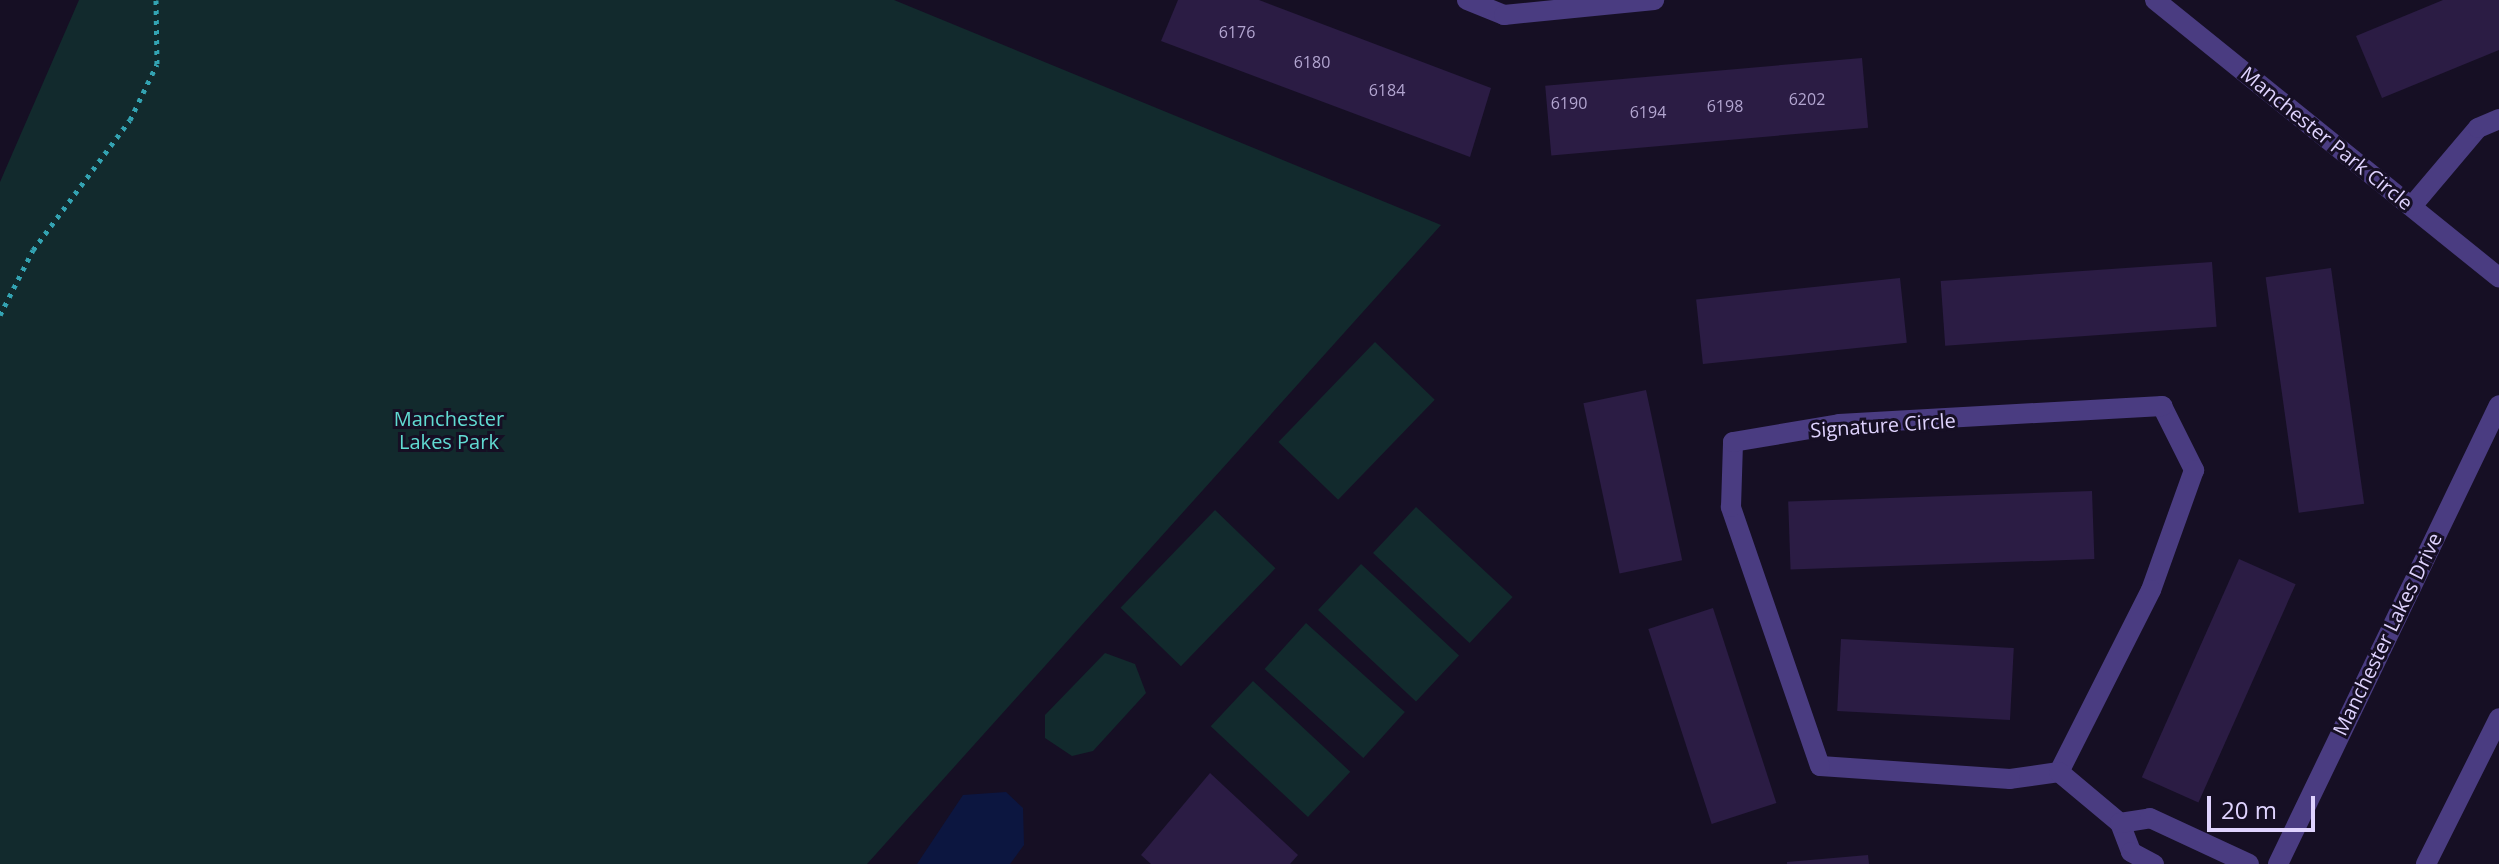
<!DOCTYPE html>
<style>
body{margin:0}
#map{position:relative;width:2499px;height:864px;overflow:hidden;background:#160f24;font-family:"Open Sans",sans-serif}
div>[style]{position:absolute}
.green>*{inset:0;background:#122a2d;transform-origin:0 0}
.water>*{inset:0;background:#0c1640}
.building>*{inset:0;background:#2b1c44;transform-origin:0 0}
.path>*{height:5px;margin-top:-2.5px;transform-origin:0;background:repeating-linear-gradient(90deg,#33a3b2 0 4px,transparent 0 10px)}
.minor>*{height:20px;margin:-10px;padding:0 10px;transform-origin:10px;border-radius:10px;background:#4a3c81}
span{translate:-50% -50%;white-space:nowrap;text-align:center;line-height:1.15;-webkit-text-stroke:6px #160f24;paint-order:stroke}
.number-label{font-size:16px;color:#b2a5d0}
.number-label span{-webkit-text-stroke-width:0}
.street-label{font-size:20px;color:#dfd3fe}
.park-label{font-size:20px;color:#61dbd2}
.scale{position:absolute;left:2207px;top:796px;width:108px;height:36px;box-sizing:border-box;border:4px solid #dfd3fe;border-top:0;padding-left:10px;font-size:24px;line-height:28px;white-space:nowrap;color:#dfd3fe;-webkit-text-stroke:6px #160f24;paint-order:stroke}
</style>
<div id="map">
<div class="green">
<i style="clip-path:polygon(79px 0,894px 0,1441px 225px,867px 864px,0 864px,0 182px)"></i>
<i style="left:1375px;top:342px;width:83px;height:139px;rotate:44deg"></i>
<i style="left:1416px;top:507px;width:132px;height:63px;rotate:43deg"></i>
<i style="left:1215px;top:510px;width:84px;height:136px;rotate:44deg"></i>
<i style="left:1361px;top:564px;width:134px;height:63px;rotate:43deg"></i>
<i style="left:1306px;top:623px;width:133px;height:62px;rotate:42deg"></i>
<i style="clip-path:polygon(1105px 653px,1135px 664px,1146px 693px,1093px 751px,1072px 756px,1045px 738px,1045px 715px)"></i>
<i style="left:1253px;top:681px;width:133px;height:62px;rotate:43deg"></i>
</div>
<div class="water">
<i style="clip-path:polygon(1006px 792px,1023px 808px,1024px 845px,1010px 864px,917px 864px,963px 795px)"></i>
</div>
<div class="building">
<i style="clip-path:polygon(1178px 0,1259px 0,1491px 88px,1470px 157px,1161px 41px)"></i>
<i style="clip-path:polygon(2443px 0,2499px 0,2499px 50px,2382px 98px,2356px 36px)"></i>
<i style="left:1862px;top:58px;width:70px;height:318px;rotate:85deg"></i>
<i style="left:2212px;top:262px;width:65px;height:272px;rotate:86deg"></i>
<i style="left:2331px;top:268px;width:238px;height:66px;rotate:82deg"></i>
<i style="left:1900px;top:278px;width:65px;height:205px;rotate:84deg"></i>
<i style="left:1646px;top:390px;width:174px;height:64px;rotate:78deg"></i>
<i style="left:2092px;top:491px;width:68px;height:304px;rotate:88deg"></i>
<i style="left:2239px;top:559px;width:62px;height:239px;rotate:24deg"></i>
<i style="left:1713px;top:608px;width:205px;height:68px;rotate:72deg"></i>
<i style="left:1841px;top:639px;width:173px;height:72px;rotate:3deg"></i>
<i style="clip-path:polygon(1210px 773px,1298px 855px,1290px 864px,1151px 864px,1141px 855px)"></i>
<i style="clip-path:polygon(1868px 855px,1869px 864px,1787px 864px,1787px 862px)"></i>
</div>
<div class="path">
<i style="left:0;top:315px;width:73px;rotate:-63.1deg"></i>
<i style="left:33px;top:250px;width:162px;rotate:-53.3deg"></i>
<i style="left:130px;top:120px;width:62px;rotate:-64.3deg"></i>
<i style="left:157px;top:64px;width:64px;rotate:-90.9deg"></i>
</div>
<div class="minor">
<i style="left:1467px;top:0;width:40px;rotate:22deg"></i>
<i style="left:1504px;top:15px;width:151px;rotate:-5.7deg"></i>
<i style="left:2155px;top:0;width:442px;rotate:38.9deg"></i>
<i style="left:2412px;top:206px;width:102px;rotate:-49.8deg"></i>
<i style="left:2478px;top:128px;width:23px;rotate:-23deg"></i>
<i style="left:2162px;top:406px;width:72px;rotate:63.4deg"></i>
<i style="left:2194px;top:470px;width:127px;rotate:109.7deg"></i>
<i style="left:2151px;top:590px;width:204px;rotate:116.8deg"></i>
<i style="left:2059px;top:772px;width:49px;rotate:171.9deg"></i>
<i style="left:2010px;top:779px;width:190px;rotate:-176.1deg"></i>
<i style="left:1820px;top:766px;width:274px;rotate:-109deg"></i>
<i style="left:1731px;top:507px;width:65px;rotate:-88.2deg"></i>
<i style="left:1733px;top:442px;width:108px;rotate:-9.6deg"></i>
<i style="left:1839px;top:424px;width:324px;rotate:-3.2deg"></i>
<i style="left:2059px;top:772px;width:80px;rotate:39.9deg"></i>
<i style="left:2120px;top:823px;width:31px;rotate:69deg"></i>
<i style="left:2131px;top:852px;width:26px;rotate:28deg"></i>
<i style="left:2120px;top:823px;width:30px;rotate:-9deg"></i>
<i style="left:2150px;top:818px;width:109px;rotate:24.9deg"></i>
<i style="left:2278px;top:864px;width:509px;rotate:-64.29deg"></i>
<i style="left:2426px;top:864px;width:163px;rotate:-63.4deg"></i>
</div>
<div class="number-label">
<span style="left:1237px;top:32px">6176</span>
<span style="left:1312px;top:62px">6180</span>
<span style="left:1387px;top:90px">6184</span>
<span style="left:1807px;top:99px">6202</span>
<span style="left:1569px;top:103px">6190</span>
<span style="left:1725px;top:106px">6198</span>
<span style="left:1648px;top:112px">6194</span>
</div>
<div class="street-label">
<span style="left:2327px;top:138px;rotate:39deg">Manchester Park Circle</span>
<span style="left:1883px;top:425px;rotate:-4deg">Signature Circle</span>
<span style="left:2387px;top:634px;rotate:-64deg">Manchester Lakes Drive</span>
</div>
<div class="park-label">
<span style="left:449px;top:430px">Manchester<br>Lakes Park</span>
</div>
<div class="scale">20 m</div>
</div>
